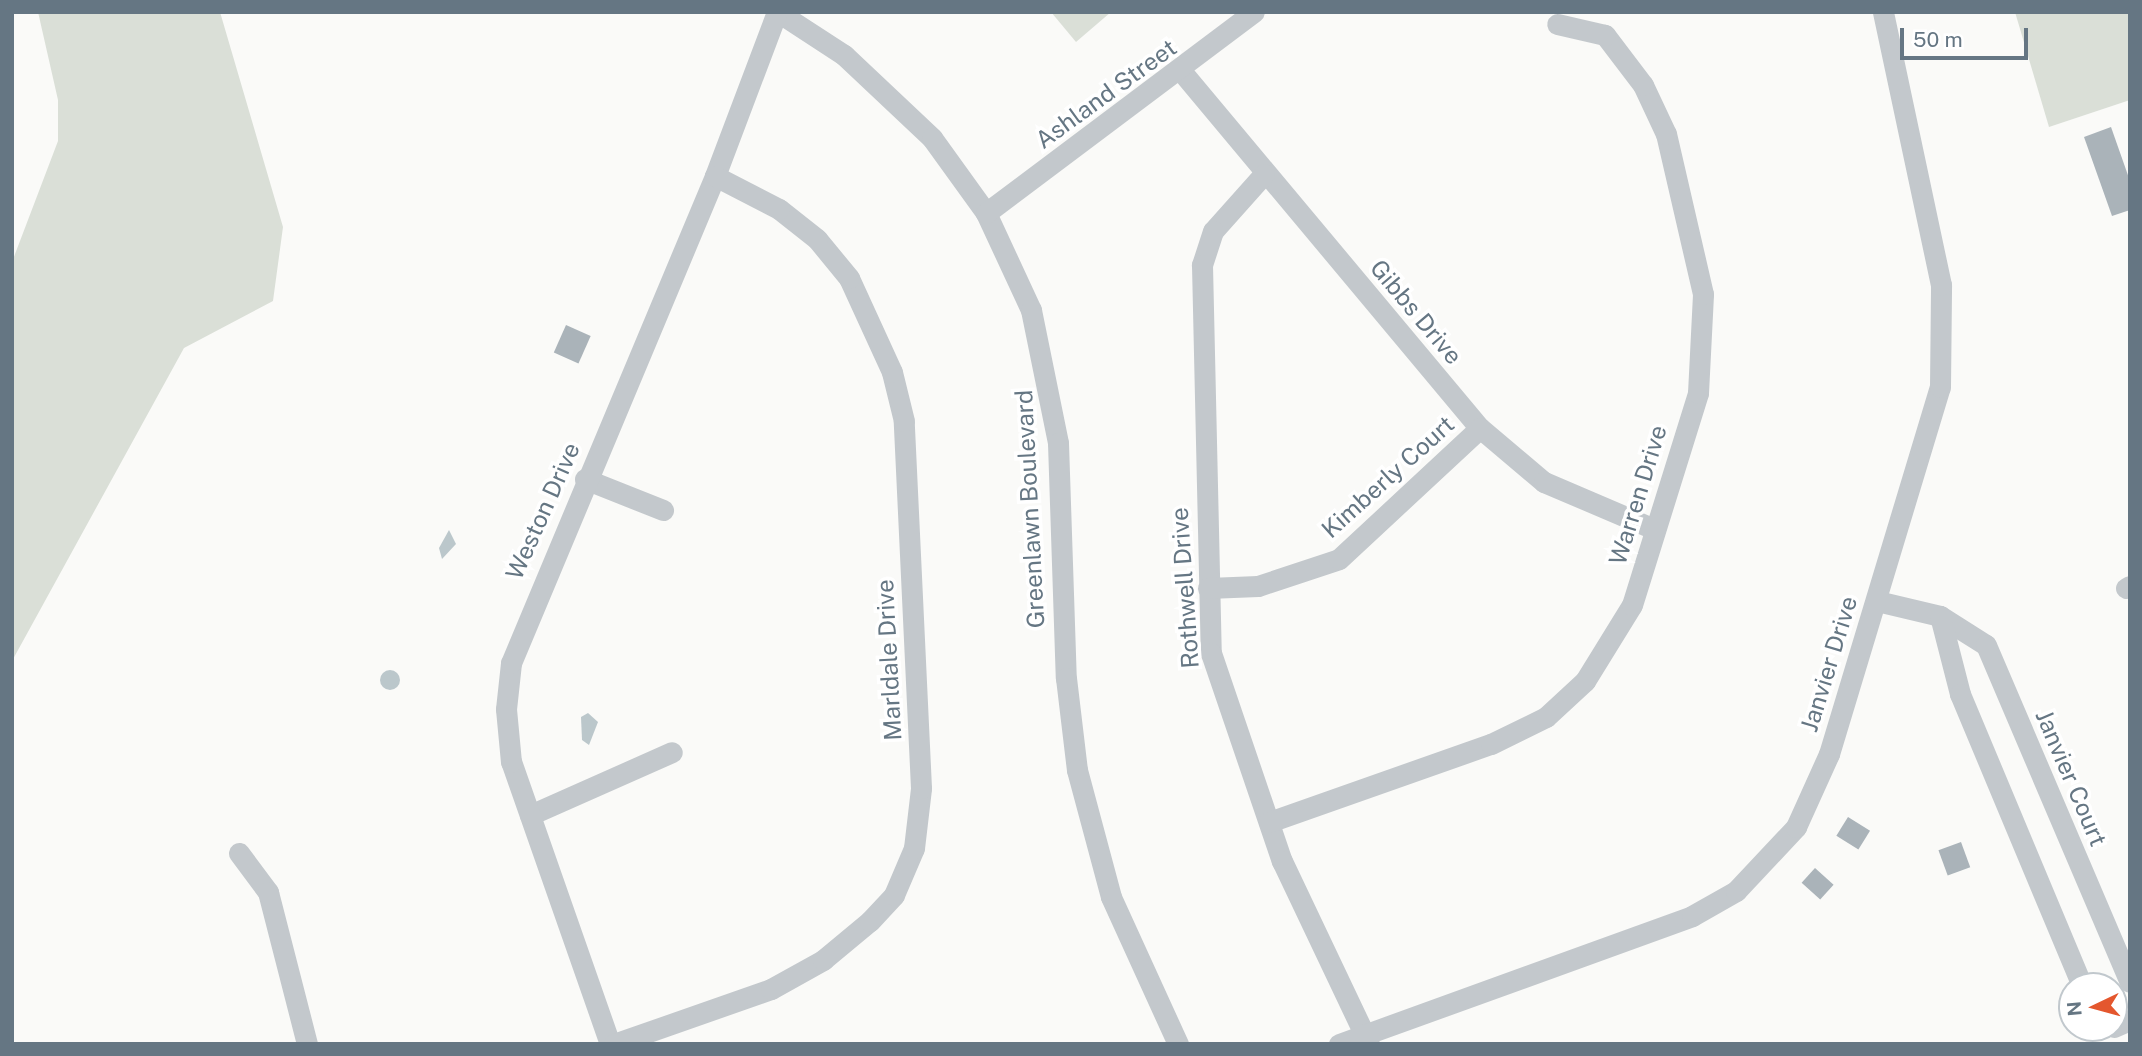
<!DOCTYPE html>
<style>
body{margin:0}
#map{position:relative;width:2142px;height:1056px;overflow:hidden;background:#fafaf8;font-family:"Public Sans",sans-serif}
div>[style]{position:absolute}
.green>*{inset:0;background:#dadfd7}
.water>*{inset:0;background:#bbc7cb}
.round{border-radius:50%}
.building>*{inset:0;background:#aab3b9;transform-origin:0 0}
.minor>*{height:21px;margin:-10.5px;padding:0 10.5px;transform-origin:10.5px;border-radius:10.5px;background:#c3c8cc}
span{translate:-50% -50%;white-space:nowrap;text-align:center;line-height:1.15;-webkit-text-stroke:7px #fff;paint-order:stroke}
.street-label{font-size:24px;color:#657683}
.frame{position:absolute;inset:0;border:14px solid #657683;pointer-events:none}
.north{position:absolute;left:2058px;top:972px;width:70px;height:70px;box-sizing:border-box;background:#fff;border:2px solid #c1c8cd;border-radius:50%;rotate:265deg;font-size:19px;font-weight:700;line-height:28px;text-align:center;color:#657683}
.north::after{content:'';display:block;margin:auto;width:24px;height:32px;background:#e4572e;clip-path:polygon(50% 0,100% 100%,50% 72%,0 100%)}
.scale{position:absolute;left:1900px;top:28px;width:128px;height:32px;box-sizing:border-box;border:4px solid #657683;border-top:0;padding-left:9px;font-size:21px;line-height:24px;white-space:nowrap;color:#657683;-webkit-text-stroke:5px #fff;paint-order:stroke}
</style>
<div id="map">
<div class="green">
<i style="clip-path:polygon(38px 12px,220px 12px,283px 227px,273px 301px,184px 348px,12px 661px,12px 262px,58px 141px,58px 100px)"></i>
<i style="clip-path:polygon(1051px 12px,1111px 12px,1076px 42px)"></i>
<i style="clip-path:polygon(2015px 12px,2130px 12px,2130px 100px,2049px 127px)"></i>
</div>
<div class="water">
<i style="clip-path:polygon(449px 530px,456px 544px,442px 559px,439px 548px)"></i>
<i class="round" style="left:380px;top:670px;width:20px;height:20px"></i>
<i style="clip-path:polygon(588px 713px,598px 722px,589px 745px,582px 740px,581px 717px)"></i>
</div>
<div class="building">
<i style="clip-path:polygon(2111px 127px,2130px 181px,2130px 210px,2112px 216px,2084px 137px)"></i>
<i style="left:566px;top:325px;width:27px;height:30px;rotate:24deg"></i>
<i style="left:1848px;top:817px;width:26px;height:22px;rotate:32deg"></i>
<i style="left:1961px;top:842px;width:27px;height:24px;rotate:70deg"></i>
<i style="left:1815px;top:868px;width:25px;height:20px;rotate:42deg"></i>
</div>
<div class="minor">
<i style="left:778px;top:12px;width:79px;rotate:33.1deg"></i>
<i style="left:844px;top:55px;width:121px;rotate:43.3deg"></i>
<i style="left:932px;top:138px;width:92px;rotate:54.2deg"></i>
<i style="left:986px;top:213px;width:107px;rotate:65.1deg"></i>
<i style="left:1031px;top:310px;width:136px;rotate:78.5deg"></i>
<i style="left:1058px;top:443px;width:235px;rotate:88.1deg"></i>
<i style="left:1066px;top:678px;width:93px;rotate:83.2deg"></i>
<i style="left:1077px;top:770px;width:131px;rotate:75deg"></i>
<i style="left:1111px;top:897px;width:162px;rotate:65.5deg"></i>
<i style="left:1182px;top:72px;width:464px;rotate:50.1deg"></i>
<i style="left:1480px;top:428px;width:84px;rotate:40.2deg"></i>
<i style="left:1544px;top:482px;width:120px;rotate:23.1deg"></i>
<i style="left:1264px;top:174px;width:76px;rotate:131.8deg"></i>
<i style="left:1213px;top:231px;width:36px;rotate:108deg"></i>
<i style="left:1202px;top:265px;width:388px;rotate:88.7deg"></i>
<i style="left:1211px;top:653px;width:220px;rotate:71.2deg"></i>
<i style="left:1282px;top:861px;width:203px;rotate:64.6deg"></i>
<i style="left:986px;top:213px;width:335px;rotate:-36.9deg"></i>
<i style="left:585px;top:479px;width:84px;rotate:21.7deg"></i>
<i style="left:1208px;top:588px;width:50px;rotate:-2.3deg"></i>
<i style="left:1258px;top:586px;width:85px;rotate:-18.4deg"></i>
<i style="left:1339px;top:559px;width:192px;rotate:-42.9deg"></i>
<i style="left:2126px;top:588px;width:4px;rotate:-27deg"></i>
<i style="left:1877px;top:601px;width:65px;rotate:13.4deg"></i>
<i style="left:1940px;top:616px;width:54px;rotate:32.2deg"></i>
<i style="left:1986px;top:645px;width:366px;rotate:66.9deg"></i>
<i style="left:1940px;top:616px;width:81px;rotate:75.6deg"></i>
<i style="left:1960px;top:694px;width:316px;rotate:67.3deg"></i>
<i style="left:530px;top:815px;width:155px;rotate:-23.9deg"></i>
<i style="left:1269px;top:822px;width:235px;rotate:-19.4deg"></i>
<i style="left:1491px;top:744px;width:61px;rotate:-26.1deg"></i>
<i style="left:1546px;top:717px;width:53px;rotate:-42.7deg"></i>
<i style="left:1585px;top:681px;width:89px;rotate:-58.3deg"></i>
<i style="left:1632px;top:605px;width:222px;rotate:-72.7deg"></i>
<i style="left:1698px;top:393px;width:99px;rotate:-87.1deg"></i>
<i style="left:1703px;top:294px;width:164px;rotate:-103deg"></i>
<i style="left:1666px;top:134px;width:54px;rotate:-115.1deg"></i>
<i style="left:1643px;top:85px;width:63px;rotate:-127.2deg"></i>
<i style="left:1605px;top:35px;width:49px;rotate:-167.1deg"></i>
<i style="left:239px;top:853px;width:49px;rotate:53.4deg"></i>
<i style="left:268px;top:892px;width:157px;rotate:75.6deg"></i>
<i style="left:2114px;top:1027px;width:17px;rotate:-24deg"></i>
<i style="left:610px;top:1044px;width:299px;rotate:-109.3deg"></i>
<i style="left:511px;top:762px;width:53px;rotate:-95.4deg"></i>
<i style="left:506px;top:709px;width:46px;rotate:-83.8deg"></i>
<i style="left:511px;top:663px;width:528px;rotate:-67.27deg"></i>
<i style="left:715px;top:176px;width:175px;rotate:-69.3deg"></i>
<i style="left:614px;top:1044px;width:166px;rotate:-19.3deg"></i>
<i style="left:771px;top:989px;width:60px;rotate:-29.1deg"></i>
<i style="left:823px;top:960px;width:61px;rotate:-39.7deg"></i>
<i style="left:870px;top:921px;width:35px;rotate:-47deg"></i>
<i style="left:894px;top:895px;width:51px;rotate:-66.9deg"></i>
<i style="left:914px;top:848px;width:60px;rotate:-83.3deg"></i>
<i style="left:921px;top:788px;width:367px;rotate:-92.7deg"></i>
<i style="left:904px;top:421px;width:50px;rotate:-103.8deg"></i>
<i style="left:892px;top:372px;width:103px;rotate:-114.6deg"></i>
<i style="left:849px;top:278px;width:50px;rotate:-129.4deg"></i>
<i style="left:817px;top:239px;width:48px;rotate:-141.7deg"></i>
<i style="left:779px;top:209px;width:72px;rotate:-152.7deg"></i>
<i style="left:1339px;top:1044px;width:375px;rotate:-19.9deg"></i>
<i style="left:1692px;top:916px;width:51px;rotate:-29.6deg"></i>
<i style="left:1736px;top:891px;width:88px;rotate:-46.8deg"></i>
<i style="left:1796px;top:827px;width:80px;rotate:-65.7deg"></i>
<i style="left:1829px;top:754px;width:383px;rotate:-73.2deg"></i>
<i style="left:1940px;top:387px;width:102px;rotate:-89.4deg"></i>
<i style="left:1941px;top:285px;width:279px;rotate:-102deg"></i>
</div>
<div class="street-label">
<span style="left:1106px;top:94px;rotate:-36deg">Ashland Street</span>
<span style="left:1416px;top:312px;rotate:50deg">Gibbs Drive</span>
<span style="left:1388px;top:477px;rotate:-42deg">Kimberly Court</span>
<span style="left:1638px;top:495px;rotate:-73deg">Warren Drive</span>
<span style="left:1030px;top:509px;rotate:-93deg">Greenlawn Boulevard</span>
<span style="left:543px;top:511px;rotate:-66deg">Weston Drive</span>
<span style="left:1185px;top:588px;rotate:-94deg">Rothwell Drive</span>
<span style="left:889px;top:660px;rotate:-93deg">Marldale Drive</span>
<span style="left:1829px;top:664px;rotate:-73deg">Janvier Drive</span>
<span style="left:2071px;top:778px;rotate:67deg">Janvier Court</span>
</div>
<div class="frame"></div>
<div class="north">N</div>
<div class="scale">50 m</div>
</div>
